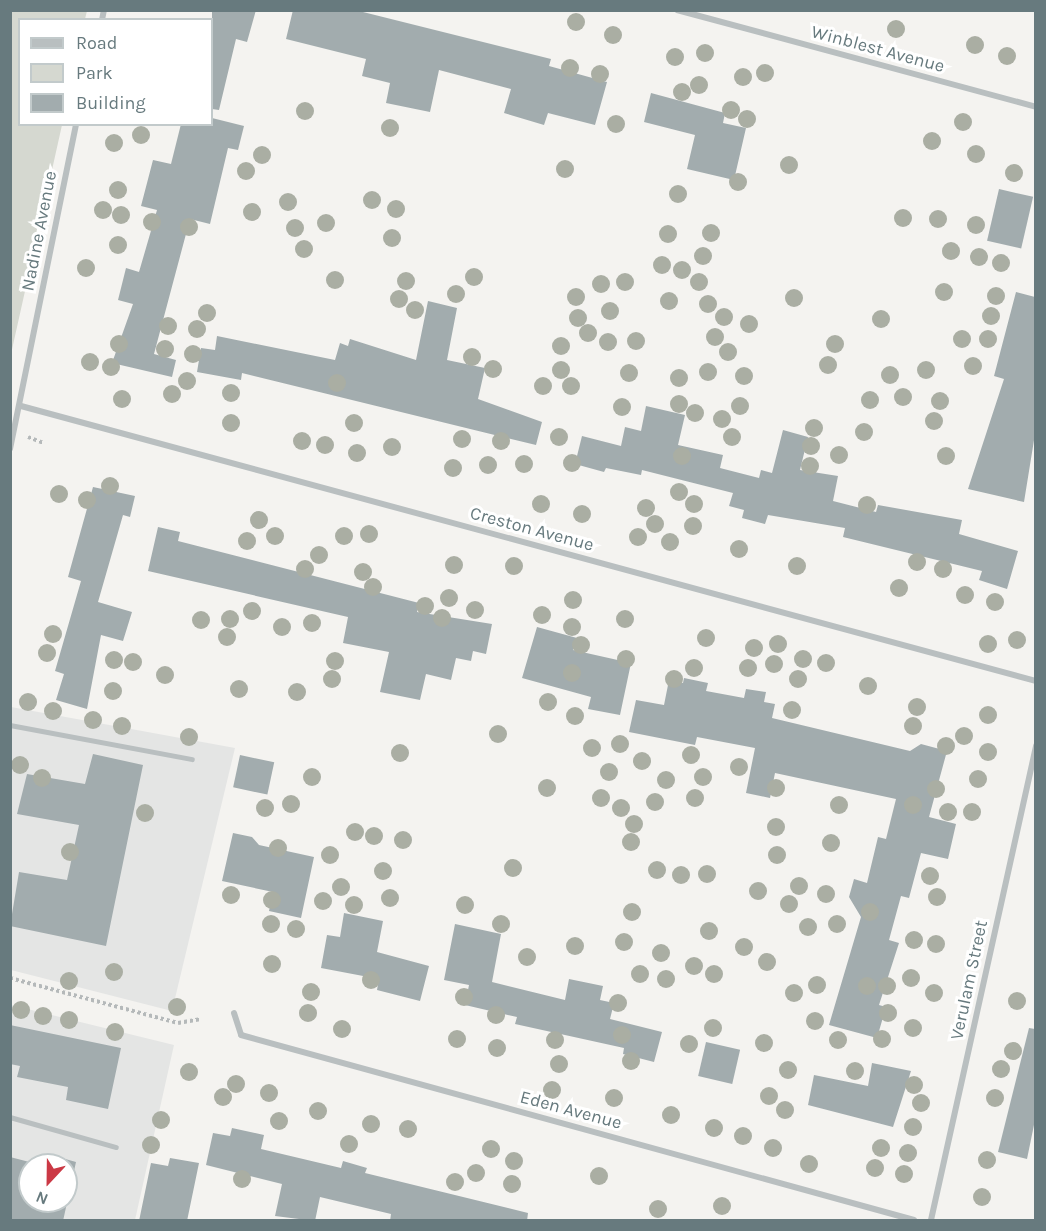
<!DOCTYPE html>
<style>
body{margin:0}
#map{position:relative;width:1046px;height:1231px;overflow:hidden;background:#f4f3f0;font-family:Karla,sans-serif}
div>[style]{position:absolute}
.built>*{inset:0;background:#e4e5e4}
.green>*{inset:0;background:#d5d8d0}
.building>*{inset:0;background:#a2acae;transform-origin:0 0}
.path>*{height:4px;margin-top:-2px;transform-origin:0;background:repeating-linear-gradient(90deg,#b5b9ba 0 3px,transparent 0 6px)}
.lane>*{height:4.5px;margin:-2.25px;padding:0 2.25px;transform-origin:2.25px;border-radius:2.25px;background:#b9bfc0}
.street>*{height:6px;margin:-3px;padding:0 3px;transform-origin:3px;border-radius:3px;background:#b9bfc0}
.trees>*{width:18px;height:18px;margin:-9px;border-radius:50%;background:#aaaea3}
span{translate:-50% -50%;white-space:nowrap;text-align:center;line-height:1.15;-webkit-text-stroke:6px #fff;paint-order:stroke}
.street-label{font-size:18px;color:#677a7e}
.frame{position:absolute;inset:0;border:12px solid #677a7e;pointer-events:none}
.legend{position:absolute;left:18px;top:18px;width:195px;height:108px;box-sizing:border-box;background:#fff;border:2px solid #c2cacb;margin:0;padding:8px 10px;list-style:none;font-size:18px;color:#677a7e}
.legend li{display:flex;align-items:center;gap:12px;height:30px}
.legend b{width:30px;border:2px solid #c2cacb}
.north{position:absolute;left:18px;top:1153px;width:60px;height:60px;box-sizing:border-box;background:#fff;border:2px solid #c2cacb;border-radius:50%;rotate:202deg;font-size:16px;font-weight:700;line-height:24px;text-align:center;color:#677a7e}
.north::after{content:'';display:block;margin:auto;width:21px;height:27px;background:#cb3945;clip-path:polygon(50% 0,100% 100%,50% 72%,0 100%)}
</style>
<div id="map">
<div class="built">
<i style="clip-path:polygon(11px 707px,235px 748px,172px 1011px,11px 970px)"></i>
<i style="clip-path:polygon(evenodd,11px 1005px,174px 1045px,135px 1220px,11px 1220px,11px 1005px,30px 1165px,66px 1165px,66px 1201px,30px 1201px,30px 1165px)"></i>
</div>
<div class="green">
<i style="clip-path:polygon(11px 10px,87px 11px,85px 19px,20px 20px,20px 124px,62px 125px,11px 354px)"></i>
</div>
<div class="building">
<i style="clip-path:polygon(212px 10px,256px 10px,247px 42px,236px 39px,219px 110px,212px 109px)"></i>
<i style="clip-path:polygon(293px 10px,355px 10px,551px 59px,549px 66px,607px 82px,595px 125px,548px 113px,544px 125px,504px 113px,511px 89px,439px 70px,430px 112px,386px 103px,390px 83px,362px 76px,366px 59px,286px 39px)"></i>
<i style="clip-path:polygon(651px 93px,725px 113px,723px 123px,746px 128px,734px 180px,687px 169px,695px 135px,644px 122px)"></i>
<i style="clip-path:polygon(212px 118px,244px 126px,238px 150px,228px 148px,210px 224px,190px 219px,154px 354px,176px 360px,172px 377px,112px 363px,133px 304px,118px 300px,126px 268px,139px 272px,157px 210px,141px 206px,153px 160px,171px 164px,181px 124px,212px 124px)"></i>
<i style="left:999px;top:189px;width:35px;height:53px;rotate:13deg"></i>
<i style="clip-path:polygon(1016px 292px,1035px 297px,1035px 434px,1024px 502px,968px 489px,1004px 379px,994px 376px)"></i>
<i style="clip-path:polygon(428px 301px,457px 308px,447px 360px,485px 368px,478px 399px,542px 422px,536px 445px,242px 373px,241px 380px,197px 372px,201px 348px,215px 350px,217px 336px,335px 360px,340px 343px,348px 346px,350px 339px,416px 360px)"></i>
<i style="clip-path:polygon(646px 406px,685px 415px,678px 445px,723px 455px,720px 468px,759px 478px,761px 470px,772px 473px,783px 430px,808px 437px,800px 470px,838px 476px,833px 501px,876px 512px,878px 505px,962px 520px,959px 534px,1018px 551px,1007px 589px,979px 580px,982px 571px,843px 537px,845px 528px,768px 515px,765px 524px,742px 518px,744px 510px,729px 506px,733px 493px,642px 470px,641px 475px,606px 468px,604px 472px,575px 464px,582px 436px,621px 446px,625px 427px,641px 431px)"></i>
<i style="clip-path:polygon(93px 487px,135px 496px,130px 517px,123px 515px,98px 602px,132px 612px,123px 641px,101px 635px,87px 709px,56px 700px,64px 674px,55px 671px,81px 581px,68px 577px)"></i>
<i style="clip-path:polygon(158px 527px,180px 532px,178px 541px,419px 603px,417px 612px,492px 624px,486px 654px,473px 651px,471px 661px,456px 658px,451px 680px,426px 674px,420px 700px,380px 692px,389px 652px,343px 643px,348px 617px,148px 571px)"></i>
<i style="clip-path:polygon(537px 627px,577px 638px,573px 650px,631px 663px,620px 715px,588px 709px,591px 697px,522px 678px)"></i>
<i style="clip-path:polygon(684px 678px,708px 683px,706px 691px,744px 698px,746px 689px,766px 692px,764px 702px,775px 704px,772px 718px,910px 751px,921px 744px,947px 751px,929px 817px,956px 824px,948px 859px,921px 853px,909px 898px,901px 896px,889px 940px,899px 943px,879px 1005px,886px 1007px,877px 1038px,829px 1025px,861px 917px,849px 897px,854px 879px,867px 883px,878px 837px,886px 839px,896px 799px,775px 773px,770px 798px,746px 793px,755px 748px,697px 737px,695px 745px,629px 732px,636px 700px,664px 705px,669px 680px,683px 683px)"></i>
<i style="clip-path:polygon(93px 754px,143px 765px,106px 946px,10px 926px,19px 872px,67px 880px,79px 825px,17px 814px,27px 774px,85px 784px)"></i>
<i style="left:240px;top:755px;width:35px;height:33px;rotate:12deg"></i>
<i style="clip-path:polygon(233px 833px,252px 837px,259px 845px,314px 857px,301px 918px,269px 911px,273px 892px,222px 881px)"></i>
<i style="clip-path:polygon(344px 913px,383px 921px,377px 952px,429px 966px,420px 1001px,377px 990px,379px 979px,321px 968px,327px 935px,340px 937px)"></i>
<i style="clip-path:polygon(455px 924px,501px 934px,492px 982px,565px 1000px,569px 979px,603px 986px,600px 1000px,614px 1003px,610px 1019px,662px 1032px,654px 1062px,623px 1054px,624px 1048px,515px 1024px,517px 1017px,465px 1005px,469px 985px,444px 980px)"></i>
<i style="clip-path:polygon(10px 1025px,121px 1048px,108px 1109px,66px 1100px,68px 1087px,17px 1077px,20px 1066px,10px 1064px)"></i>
<i style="clip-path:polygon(1029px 1028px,1035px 1029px,1035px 1120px,1027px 1159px,998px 1152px)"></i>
<i style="left:706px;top:1042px;width:35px;height:35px;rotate:13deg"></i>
<i style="clip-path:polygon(872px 1063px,911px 1071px,893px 1127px,808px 1105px,814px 1075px,868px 1086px)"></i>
<i style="clip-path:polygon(232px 1128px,264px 1135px,261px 1149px,341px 1168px,343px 1161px,367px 1168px,365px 1173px,528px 1213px,527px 1221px,390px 1221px,391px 1214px,320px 1197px,315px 1221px,275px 1216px,282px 1184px,206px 1165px,213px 1133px,230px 1136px)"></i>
<i style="clip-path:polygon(51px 1155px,76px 1162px,63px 1221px,10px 1221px,10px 1157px,41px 1165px,30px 1165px,30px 1201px,66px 1201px,66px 1165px,50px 1165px)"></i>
<i style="clip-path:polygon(170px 1158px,199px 1163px,187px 1221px,139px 1221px,151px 1163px,168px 1166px)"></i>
</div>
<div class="path">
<i style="left:28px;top:437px;width:17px;rotate:21deg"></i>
<i style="left:10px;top:978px;width:174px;rotate:15deg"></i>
<i style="left:178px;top:1023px;width:22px;rotate:-10deg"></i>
</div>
<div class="lane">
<i style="left:10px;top:725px;width:185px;rotate:10.6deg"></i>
<i style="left:10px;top:1117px;width:110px;rotate:15.8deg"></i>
</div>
<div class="street">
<i style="left:677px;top:10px;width:372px;rotate:15.1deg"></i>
<i style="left:102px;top:20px;width:10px;rotate:-79deg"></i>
<i style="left:21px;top:406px;width:1052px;rotate:15.16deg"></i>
<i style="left:10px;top:449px;width:332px;rotate:-78.5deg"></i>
<i style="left:234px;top:1013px;width:23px;rotate:72deg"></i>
<i style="left:241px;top:1035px;width:698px;rotate:15.37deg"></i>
<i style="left:931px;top:1220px;width:486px;rotate:-77.5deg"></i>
</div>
<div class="trees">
<i style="left:576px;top:22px"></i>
<i style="left:896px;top:29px"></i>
<i style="left:613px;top:35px"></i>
<i style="left:975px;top:45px"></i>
<i style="left:705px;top:53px"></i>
<i style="left:1007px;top:56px"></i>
<i style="left:675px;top:57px"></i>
<i style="left:570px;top:68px"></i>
<i style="left:765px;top:73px"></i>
<i style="left:600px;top:74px"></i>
<i style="left:743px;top:77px"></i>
<i style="left:699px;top:85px"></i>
<i style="left:682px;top:92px"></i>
<i style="left:731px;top:110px"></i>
<i style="left:305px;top:111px"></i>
<i style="left:747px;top:119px"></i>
<i style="left:963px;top:122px"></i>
<i style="left:616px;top:124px"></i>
<i style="left:390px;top:128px"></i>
<i style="left:141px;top:135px"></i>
<i style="left:932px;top:141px"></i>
<i style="left:114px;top:143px"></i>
<i style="left:976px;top:154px"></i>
<i style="left:262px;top:155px"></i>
<i style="left:789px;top:165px"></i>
<i style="left:565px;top:169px"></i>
<i style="left:246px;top:171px"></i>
<i style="left:1014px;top:173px"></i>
<i style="left:738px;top:182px"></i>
<i style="left:118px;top:190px"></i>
<i style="left:678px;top:194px"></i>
<i style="left:372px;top:200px"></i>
<i style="left:288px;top:202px"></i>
<i style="left:396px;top:209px"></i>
<i style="left:103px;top:210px"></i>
<i style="left:252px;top:212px"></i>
<i style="left:121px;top:215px"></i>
<i style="left:903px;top:218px"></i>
<i style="left:938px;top:219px"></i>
<i style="left:152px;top:222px"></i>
<i style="left:326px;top:223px"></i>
<i style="left:976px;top:225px"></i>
<i style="left:189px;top:227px"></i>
<i style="left:295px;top:228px"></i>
<i style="left:711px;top:233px"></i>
<i style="left:668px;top:234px"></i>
<i style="left:392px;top:238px"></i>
<i style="left:118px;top:245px"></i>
<i style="left:304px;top:249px"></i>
<i style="left:951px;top:251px"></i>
<i style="left:703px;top:256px"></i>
<i style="left:979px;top:257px"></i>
<i style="left:1001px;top:263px"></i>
<i style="left:662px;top:265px"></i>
<i style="left:86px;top:268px"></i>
<i style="left:682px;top:270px"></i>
<i style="left:474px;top:277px"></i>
<i style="left:335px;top:280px"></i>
<i style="left:406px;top:281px"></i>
<i style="left:625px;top:282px"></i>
<i style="left:699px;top:282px"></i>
<i style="left:601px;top:284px"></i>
<i style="left:944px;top:292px"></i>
<i style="left:456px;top:294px"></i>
<i style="left:996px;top:296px"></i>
<i style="left:576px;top:297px"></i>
<i style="left:794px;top:298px"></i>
<i style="left:399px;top:299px"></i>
<i style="left:669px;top:301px"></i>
<i style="left:708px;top:304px"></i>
<i style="left:415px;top:310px"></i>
<i style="left:610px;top:311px"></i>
<i style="left:207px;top:313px"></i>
<i style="left:991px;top:316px"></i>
<i style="left:724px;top:317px"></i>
<i style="left:578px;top:318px"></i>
<i style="left:881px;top:319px"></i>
<i style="left:749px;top:324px"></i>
<i style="left:168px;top:326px"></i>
<i style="left:197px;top:329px"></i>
<i style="left:588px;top:333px"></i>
<i style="left:715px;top:337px"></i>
<i style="left:962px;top:339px"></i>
<i style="left:988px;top:339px"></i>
<i style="left:636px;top:341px"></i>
<i style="left:608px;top:342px"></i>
<i style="left:119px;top:344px"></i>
<i style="left:835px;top:344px"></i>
<i style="left:561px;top:346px"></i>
<i style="left:165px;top:349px"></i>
<i style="left:728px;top:352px"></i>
<i style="left:193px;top:354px"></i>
<i style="left:472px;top:357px"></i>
<i style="left:90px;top:362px"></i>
<i style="left:828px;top:365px"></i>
<i style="left:973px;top:366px"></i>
<i style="left:111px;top:367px"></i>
<i style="left:493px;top:369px"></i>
<i style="left:561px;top:370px"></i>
<i style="left:926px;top:370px"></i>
<i style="left:708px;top:372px"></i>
<i style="left:629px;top:373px"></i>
<i style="left:890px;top:375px"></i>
<i style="left:744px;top:376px"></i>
<i style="left:679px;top:378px"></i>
<i style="left:187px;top:381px"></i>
<i style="left:337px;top:383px"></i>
<i style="left:543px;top:386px"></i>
<i style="left:571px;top:386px"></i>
<i style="left:231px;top:393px"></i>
<i style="left:172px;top:394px"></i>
<i style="left:903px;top:397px"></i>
<i style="left:122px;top:399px"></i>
<i style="left:870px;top:400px"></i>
<i style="left:940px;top:401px"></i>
<i style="left:679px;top:404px"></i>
<i style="left:740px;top:406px"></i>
<i style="left:622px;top:407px"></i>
<i style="left:695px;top:413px"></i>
<i style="left:722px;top:419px"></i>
<i style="left:934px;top:421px"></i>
<i style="left:231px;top:423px"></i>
<i style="left:354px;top:423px"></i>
<i style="left:814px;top:428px"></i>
<i style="left:864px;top:432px"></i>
<i style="left:559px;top:437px"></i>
<i style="left:732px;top:437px"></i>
<i style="left:462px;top:439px"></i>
<i style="left:302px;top:441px"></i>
<i style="left:501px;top:441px"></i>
<i style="left:325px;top:445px"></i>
<i style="left:811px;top:446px"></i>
<i style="left:392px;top:447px"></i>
<i style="left:357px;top:453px"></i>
<i style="left:839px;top:455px"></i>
<i style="left:682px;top:456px"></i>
<i style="left:946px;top:456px"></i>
<i style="left:572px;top:463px"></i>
<i style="left:524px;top:464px"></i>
<i style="left:488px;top:465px"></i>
<i style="left:810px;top:466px"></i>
<i style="left:453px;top:468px"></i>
<i style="left:110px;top:486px"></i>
<i style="left:679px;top:492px"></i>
<i style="left:59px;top:494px"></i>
<i style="left:87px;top:500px"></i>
<i style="left:541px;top:504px"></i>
<i style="left:694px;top:504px"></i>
<i style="left:867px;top:505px"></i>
<i style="left:646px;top:508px"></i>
<i style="left:582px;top:514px"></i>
<i style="left:259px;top:520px"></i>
<i style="left:655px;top:524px"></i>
<i style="left:693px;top:526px"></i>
<i style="left:369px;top:534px"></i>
<i style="left:275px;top:536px"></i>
<i style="left:344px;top:536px"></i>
<i style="left:638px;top:537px"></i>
<i style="left:247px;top:541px"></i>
<i style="left:670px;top:542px"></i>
<i style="left:739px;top:549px"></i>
<i style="left:319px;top:555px"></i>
<i style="left:917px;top:562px"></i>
<i style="left:454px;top:565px"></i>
<i style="left:514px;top:566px"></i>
<i style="left:797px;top:566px"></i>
<i style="left:305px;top:569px"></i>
<i style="left:943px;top:569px"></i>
<i style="left:363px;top:572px"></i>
<i style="left:373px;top:587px"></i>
<i style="left:899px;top:588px"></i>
<i style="left:965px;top:595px"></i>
<i style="left:449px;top:598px"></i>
<i style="left:573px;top:600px"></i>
<i style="left:995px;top:602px"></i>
<i style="left:425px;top:606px"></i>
<i style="left:475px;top:610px"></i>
<i style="left:252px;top:611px"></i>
<i style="left:542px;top:615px"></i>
<i style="left:442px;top:618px"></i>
<i style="left:230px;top:619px"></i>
<i style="left:625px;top:619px"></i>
<i style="left:201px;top:620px"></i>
<i style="left:312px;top:623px"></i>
<i style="left:282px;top:627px"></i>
<i style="left:572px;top:627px"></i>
<i style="left:53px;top:634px"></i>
<i style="left:227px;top:637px"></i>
<i style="left:706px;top:638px"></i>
<i style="left:1017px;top:640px"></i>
<i style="left:778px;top:644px"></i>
<i style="left:988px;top:644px"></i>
<i style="left:581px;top:645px"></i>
<i style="left:754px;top:648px"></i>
<i style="left:47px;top:653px"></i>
<i style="left:626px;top:659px"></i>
<i style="left:803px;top:659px"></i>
<i style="left:114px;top:660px"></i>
<i style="left:335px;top:661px"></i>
<i style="left:133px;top:662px"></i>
<i style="left:826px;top:663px"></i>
<i style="left:774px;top:664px"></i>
<i style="left:694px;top:668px"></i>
<i style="left:748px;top:668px"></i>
<i style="left:572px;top:673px"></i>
<i style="left:165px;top:675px"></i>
<i style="left:332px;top:679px"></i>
<i style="left:674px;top:679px"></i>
<i style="left:798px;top:679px"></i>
<i style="left:868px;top:686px"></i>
<i style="left:239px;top:689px"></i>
<i style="left:113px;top:691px"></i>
<i style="left:297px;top:692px"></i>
<i style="left:28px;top:702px"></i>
<i style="left:548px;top:702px"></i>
<i style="left:917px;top:707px"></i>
<i style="left:792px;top:710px"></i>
<i style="left:53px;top:711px"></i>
<i style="left:988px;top:715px"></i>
<i style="left:575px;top:716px"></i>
<i style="left:93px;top:720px"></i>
<i style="left:122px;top:726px"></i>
<i style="left:913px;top:726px"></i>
<i style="left:498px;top:734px"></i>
<i style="left:964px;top:736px"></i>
<i style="left:189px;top:737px"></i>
<i style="left:620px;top:744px"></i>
<i style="left:946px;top:746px"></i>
<i style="left:592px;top:748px"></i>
<i style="left:988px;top:752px"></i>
<i style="left:400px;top:753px"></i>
<i style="left:691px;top:755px"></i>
<i style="left:642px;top:761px"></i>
<i style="left:20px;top:765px"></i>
<i style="left:739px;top:767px"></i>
<i style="left:609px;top:772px"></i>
<i style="left:312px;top:777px"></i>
<i style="left:703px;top:777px"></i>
<i style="left:42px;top:778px"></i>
<i style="left:978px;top:779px"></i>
<i style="left:666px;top:780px"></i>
<i style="left:547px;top:788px"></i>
<i style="left:776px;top:788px"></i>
<i style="left:936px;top:789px"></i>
<i style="left:601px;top:798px"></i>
<i style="left:695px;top:798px"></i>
<i style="left:655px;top:802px"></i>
<i style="left:291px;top:804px"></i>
<i style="left:839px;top:805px"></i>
<i style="left:913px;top:805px"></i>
<i style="left:265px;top:808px"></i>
<i style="left:621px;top:808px"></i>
<i style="left:948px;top:812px"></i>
<i style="left:972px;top:812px"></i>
<i style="left:145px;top:813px"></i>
<i style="left:634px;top:824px"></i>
<i style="left:776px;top:827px"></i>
<i style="left:355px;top:832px"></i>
<i style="left:374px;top:836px"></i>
<i style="left:403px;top:840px"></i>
<i style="left:631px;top:842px"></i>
<i style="left:831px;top:843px"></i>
<i style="left:278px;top:848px"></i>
<i style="left:70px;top:852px"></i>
<i style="left:330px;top:855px"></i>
<i style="left:777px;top:855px"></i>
<i style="left:513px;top:868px"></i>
<i style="left:657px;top:870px"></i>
<i style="left:383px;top:871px"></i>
<i style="left:707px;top:874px"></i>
<i style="left:681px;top:875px"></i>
<i style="left:930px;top:876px"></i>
<i style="left:799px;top:886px"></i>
<i style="left:341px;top:887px"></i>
<i style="left:758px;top:891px"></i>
<i style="left:826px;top:894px"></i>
<i style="left:231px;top:895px"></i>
<i style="left:937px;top:897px"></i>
<i style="left:390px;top:898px"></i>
<i style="left:272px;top:900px"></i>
<i style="left:323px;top:901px"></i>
<i style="left:789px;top:904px"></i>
<i style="left:354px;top:905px"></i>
<i style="left:465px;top:905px"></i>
<i style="left:632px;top:912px"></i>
<i style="left:870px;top:912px"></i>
<i style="left:271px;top:924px"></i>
<i style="left:501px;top:924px"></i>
<i style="left:837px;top:924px"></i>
<i style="left:808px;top:927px"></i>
<i style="left:296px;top:929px"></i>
<i style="left:709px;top:931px"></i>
<i style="left:914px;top:940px"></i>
<i style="left:624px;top:942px"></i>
<i style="left:936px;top:944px"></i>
<i style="left:575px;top:946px"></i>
<i style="left:744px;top:947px"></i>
<i style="left:661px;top:953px"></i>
<i style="left:527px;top:957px"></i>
<i style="left:767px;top:962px"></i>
<i style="left:272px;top:964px"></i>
<i style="left:694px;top:966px"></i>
<i style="left:114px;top:972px"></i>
<i style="left:640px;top:974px"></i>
<i style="left:714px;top:974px"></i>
<i style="left:911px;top:978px"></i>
<i style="left:666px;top:979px"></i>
<i style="left:371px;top:980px"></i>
<i style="left:69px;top:981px"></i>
<i style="left:817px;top:985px"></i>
<i style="left:867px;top:986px"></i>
<i style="left:887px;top:986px"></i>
<i style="left:311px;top:992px"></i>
<i style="left:794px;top:993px"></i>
<i style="left:934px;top:993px"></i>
<i style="left:464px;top:997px"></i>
<i style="left:1017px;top:1001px"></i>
<i style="left:618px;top:1003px"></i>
<i style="left:177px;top:1007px"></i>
<i style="left:21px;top:1010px"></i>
<i style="left:308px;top:1013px"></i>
<i style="left:888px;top:1013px"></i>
<i style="left:496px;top:1015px"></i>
<i style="left:43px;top:1016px"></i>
<i style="left:69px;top:1020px"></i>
<i style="left:815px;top:1021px"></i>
<i style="left:713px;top:1028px"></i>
<i style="left:913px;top:1028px"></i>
<i style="left:342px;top:1029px"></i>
<i style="left:115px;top:1032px"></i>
<i style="left:622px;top:1035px"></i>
<i style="left:457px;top:1039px"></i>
<i style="left:882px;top:1039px"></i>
<i style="left:555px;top:1040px"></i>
<i style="left:838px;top:1040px"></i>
<i style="left:764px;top:1043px"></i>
<i style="left:689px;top:1044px"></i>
<i style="left:497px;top:1048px"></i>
<i style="left:1013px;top:1051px"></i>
<i style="left:631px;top:1061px"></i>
<i style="left:559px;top:1064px"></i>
<i style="left:1001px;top:1069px"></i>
<i style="left:788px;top:1070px"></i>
<i style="left:855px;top:1071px"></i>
<i style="left:189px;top:1072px"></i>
<i style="left:236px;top:1084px"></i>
<i style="left:914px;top:1085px"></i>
<i style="left:552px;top:1090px"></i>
<i style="left:269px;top:1093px"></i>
<i style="left:769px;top:1096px"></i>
<i style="left:223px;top:1097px"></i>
<i style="left:614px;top:1098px"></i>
<i style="left:995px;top:1098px"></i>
<i style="left:921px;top:1103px"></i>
<i style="left:785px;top:1110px"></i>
<i style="left:318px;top:1111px"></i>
<i style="left:671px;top:1115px"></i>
<i style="left:161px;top:1120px"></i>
<i style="left:279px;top:1121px"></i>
<i style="left:371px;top:1124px"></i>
<i style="left:913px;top:1127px"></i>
<i style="left:714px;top:1128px"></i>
<i style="left:408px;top:1129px"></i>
<i style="left:743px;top:1136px"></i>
<i style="left:349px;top:1144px"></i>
<i style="left:151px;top:1145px"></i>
<i style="left:773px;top:1148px"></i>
<i style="left:881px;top:1148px"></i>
<i style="left:491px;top:1149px"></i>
<i style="left:908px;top:1153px"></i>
<i style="left:987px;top:1160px"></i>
<i style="left:514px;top:1161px"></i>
<i style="left:809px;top:1164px"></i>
<i style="left:875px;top:1168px"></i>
<i style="left:476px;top:1173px"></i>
<i style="left:904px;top:1174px"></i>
<i style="left:599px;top:1176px"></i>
<i style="left:242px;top:1179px"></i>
<i style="left:455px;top:1182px"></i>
<i style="left:512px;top:1184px"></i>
<i style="left:982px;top:1197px"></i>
<i style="left:722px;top:1206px"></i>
<i style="left:658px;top:1209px"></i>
</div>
<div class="street-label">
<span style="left:878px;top:49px;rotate:15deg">Winblest Avenue</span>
<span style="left:39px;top:231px;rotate:-79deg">Nadine Avenue</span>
<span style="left:532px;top:529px;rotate:15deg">Creston Avenue</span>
<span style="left:969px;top:980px;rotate:-78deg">Verulam Street</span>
<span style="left:571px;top:1110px;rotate:15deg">Eden Avenue</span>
</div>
<div class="frame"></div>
<ul class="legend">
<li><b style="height:8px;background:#b9bfc0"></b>Road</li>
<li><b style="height:16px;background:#d5d8d0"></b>Park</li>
<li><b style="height:16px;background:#a2acae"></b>Building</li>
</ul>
<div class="north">N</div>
</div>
